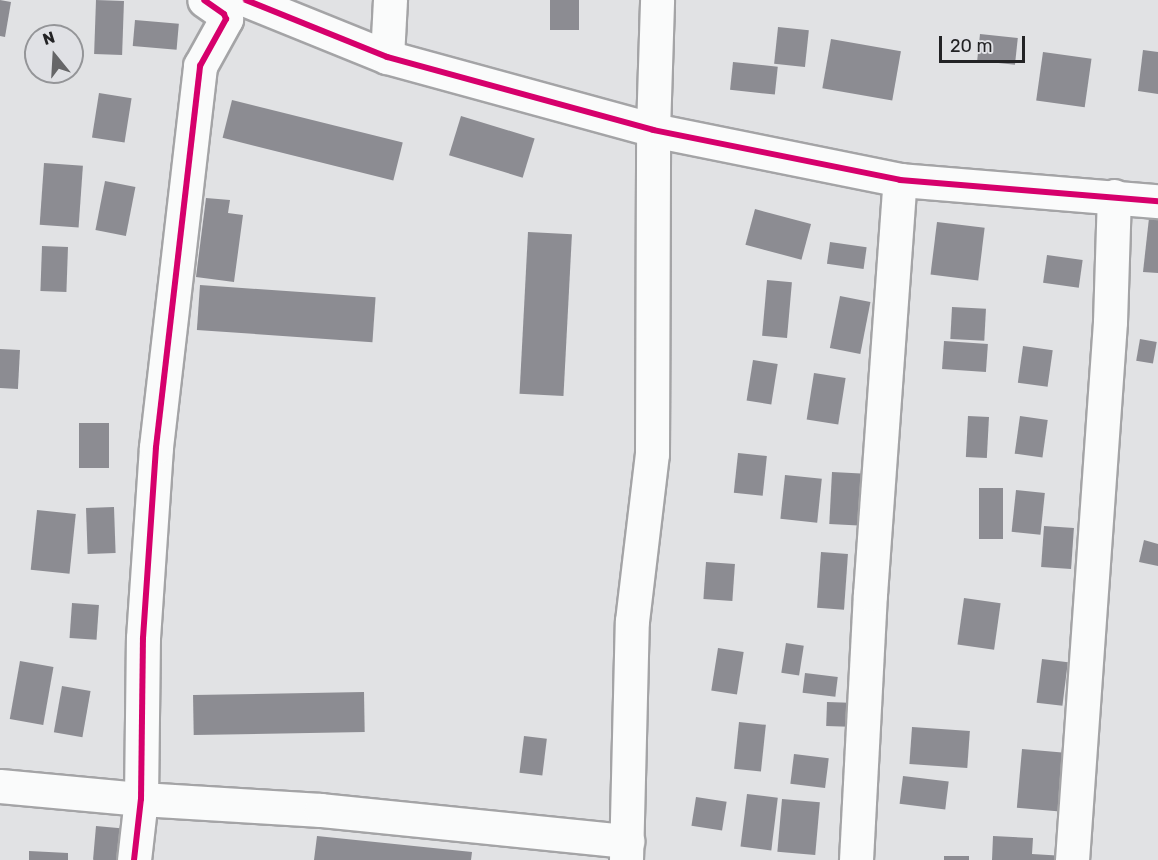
<!DOCTYPE html>
<style>
body{margin:0}
#map{position:relative;width:1158px;height:860px;overflow:hidden;background:#e1e2e4;font-family:Rubik,sans-serif}
div>[style]{position:absolute}
.building>*{inset:0;background:#8c8c92;transform-origin:0 0}
.roads{filter:drop-shadow(2px 0 #a4a4a6) drop-shadow(-2px 0 #a4a4a6) drop-shadow(0 2px #a4a4a6) drop-shadow(0 -2px #a4a4a6)}
.minor>*{height:33px;margin:-16.5px;padding:0 16.5px;transform-origin:16.5px;border-radius:16.5px;background:#fafbfb}
.cycleway>*{height:6px;margin:-3px;padding:0 3px;transform-origin:3px;border-radius:3px;background:#d6006c}
span{translate:-50% -50%;white-space:nowrap;text-align:center;line-height:1.15;-webkit-text-stroke:6px #e0e1e5;paint-order:stroke}
.north{position:absolute;left:24px;top:24px;width:60px;height:60px;box-sizing:border-box;background:#e0e1e5;border:2px solid #949598;border-radius:50%;rotate:342deg;font-size:16px;font-weight:700;line-height:24px;text-align:center;color:#232325}
.north::after{content:'';display:block;margin:auto;width:21px;height:27px;background:#666668;clip-path:polygon(50% 0,100% 100%,50% 72%,0 100%)}
.scale{position:absolute;left:939px;top:36px;width:86px;height:27px;box-sizing:border-box;border:3px solid #232325;border-top:0;padding-left:8px;font-size:18px;line-height:21px;white-space:nowrap;color:#232325;-webkit-text-stroke:4px #e0e1e5;paint-order:stroke}
</style>
<div id="map">
<div class="building">
<i style="clip-path:polygon(0 0,11px 2px,5px 37px,0 36px)"></i>
<i style="left:96px;top:0;width:28px;height:54px;rotate:2deg"></i>
<i style="left:550px;top:0;width:29px;height:30px"></i>
<i style="left:135px;top:20px;width:44px;height:26px;rotate:5deg"></i>
<i style="left:778px;top:27px;width:31px;height:37px;rotate:6deg"></i>
<i style="left:980px;top:34px;width:38px;height:27px;rotate:6deg"></i>
<i style="left:831px;top:39px;width:71px;height:50px;rotate:10deg"></i>
<i style="clip-path:polygon(1143px 50px,1158px 52px,1158px 94px,1138px 91px)"></i>
<i style="left:1043px;top:52px;width:49px;height:49px;rotate:8deg"></i>
<i style="left:733px;top:62px;width:45px;height:28px;rotate:6deg"></i>
<i style="left:99px;top:93px;width:33px;height:45px;rotate:9deg"></i>
<i style="left:232px;top:100px;width:176px;height:39px;rotate:14deg"></i>
<i style="left:461px;top:116px;width:77px;height:41px;rotate:17deg"></i>
<i style="left:44px;top:163px;width:39px;height:62px;rotate:4deg"></i>
<i style="left:105px;top:181px;width:31px;height:50px;rotate:11deg"></i>
<i style="clip-path:polygon(206px 198px,230px 200px,228px 213px,243px 215px,234px 282px,196px 277px)"></i>
<i style="left:755px;top:209px;width:58px;height:37px;rotate:15deg"></i>
<i style="clip-path:polygon(1149px 218px,1158px 219px,1158px 273px,1143px 272px)"></i>
<i style="left:937px;top:222px;width:48px;height:53px;rotate:7deg"></i>
<i style="left:528px;top:232px;width:44px;height:162px;rotate:3deg"></i>
<i style="left:830px;top:242px;width:37px;height:22px;rotate:8deg"></i>
<i style="left:42px;top:246px;width:26px;height:45px;rotate:2deg"></i>
<i style="left:1047px;top:255px;width:36px;height:28px;rotate:8deg"></i>
<i style="left:767px;top:280px;width:25px;height:56px;rotate:5deg"></i>
<i style="left:200px;top:285px;width:176px;height:45px;rotate:4deg"></i>
<i style="left:840px;top:296px;width:31px;height:53px;rotate:11deg"></i>
<i style="left:952px;top:307px;width:34px;height:32px;rotate:3deg"></i>
<i style="left:1140px;top:339px;width:17px;height:22px;rotate:10deg"></i>
<i style="left:944px;top:341px;width:44px;height:28px;rotate:4deg"></i>
<i style="left:1023px;top:346px;width:30px;height:37px;rotate:8deg"></i>
<i style="left:0;top:349px;width:20px;height:39px;rotate:3deg"></i>
<i style="left:753px;top:360px;width:25px;height:41px;rotate:9deg"></i>
<i style="left:814px;top:373px;width:32px;height:47px;rotate:9deg"></i>
<i style="left:968px;top:416px;width:21px;height:41px;rotate:3deg"></i>
<i style="left:1020px;top:416px;width:28px;height:38px;rotate:8deg"></i>
<i style="left:79px;top:423px;width:30px;height:45px"></i>
<i style="left:738px;top:453px;width:29px;height:40px;rotate:6deg"></i>
<i style="left:832px;top:472px;width:34px;height:52px;rotate:3deg"></i>
<i style="left:785px;top:475px;width:37px;height:44px;rotate:6deg"></i>
<i style="left:979px;top:488px;width:24px;height:51px"></i>
<i style="left:1016px;top:490px;width:29px;height:42px;rotate:6deg"></i>
<i style="left:114px;top:507px;width:46px;height:28px;rotate:88deg"></i>
<i style="left:37px;top:510px;width:39px;height:60px;rotate:6deg"></i>
<i style="left:1044px;top:526px;width:30px;height:41px;rotate:4deg"></i>
<i style="clip-path:polygon(1144px 540px,1158px 544px,1158px 566px,1139px 562px)"></i>
<i style="left:821px;top:552px;width:27px;height:56px;rotate:4deg"></i>
<i style="left:706px;top:562px;width:29px;height:37px;rotate:4deg"></i>
<i style="left:964px;top:598px;width:37px;height:47px;rotate:8deg"></i>
<i style="left:72px;top:603px;width:27px;height:35px;rotate:4deg"></i>
<i style="left:786px;top:643px;width:18px;height:30px;rotate:9deg"></i>
<i style="left:718px;top:648px;width:26px;height:43px;rotate:9deg"></i>
<i style="left:1042px;top:659px;width:26px;height:44px;rotate:7deg"></i>
<i style="left:20px;top:661px;width:34px;height:59px;rotate:10deg"></i>
<i style="left:805px;top:673px;width:33px;height:20px;rotate:7deg"></i>
<i style="left:62px;top:686px;width:29px;height:47px;rotate:10deg"></i>
<i style="left:364px;top:692px;width:40px;height:171px;rotate:89deg"></i>
<i style="left:827px;top:702px;width:30px;height:24px;rotate:2deg"></i>
<i style="left:739px;top:722px;width:27px;height:47px;rotate:6deg"></i>
<i style="left:912px;top:727px;width:58px;height:37px;rotate:4deg"></i>
<i style="left:524px;top:736px;width:23px;height:37px;rotate:7deg"></i>
<i style="left:1022px;top:749px;width:46px;height:59px;rotate:5deg"></i>
<i style="left:794px;top:754px;width:35px;height:30px;rotate:7deg"></i>
<i style="left:903px;top:776px;width:46px;height:28px;rotate:7deg"></i>
<i style="left:747px;top:794px;width:31px;height:53px;rotate:7deg"></i>
<i style="left:696px;top:797px;width:31px;height:29px;rotate:9deg"></i>
<i style="left:782px;top:799px;width:38px;height:53px;rotate:5deg"></i>
<i style="left:96px;top:826px;width:33px;height:34px;rotate:5deg"></i>
<i style="clip-path:polygon(317px 836px,472px 852px,471px 860px,314px 860px)"></i>
<i style="clip-path:polygon(993px 836px,1033px 838px,1032px 854px,1065px 856px,1064px 860px,992px 860px)"></i>
<i style="clip-path:polygon(29px 851px,68px 853px,68px 860px,29px 860px)"></i>
<i style="left:944px;top:856px;width:25px;height:4px"></i>
</div>
<div class="roads">
<div class="minor">
<i style="left:246px;top:0;width:152px;rotate:22deg"></i>
<i style="left:387px;top:57px;width:276px;rotate:15.3deg"></i>
<i style="left:653px;top:130px;width:252px;rotate:11.4deg"></i>
<i style="left:900px;top:180px;width:259px;rotate:4.7deg"></i>
<i style="left:387px;top:57px;width:57px;rotate:-87deg"></i>
<i style="left:0;top:786px;width:142px;rotate:5.3deg"></i>
<i style="left:141px;top:799px;width:180px;rotate:3.5deg"></i>
<i style="left:321px;top:810px;width:308px;rotate:5.8deg"></i>
<i style="left:134px;top:860px;width:61px;rotate:-83.5deg"></i>
<i style="left:141px;top:799px;width:161px;rotate:-89.3deg"></i>
<i style="left:143px;top:638px;width:191px;rotate:-86.1deg"></i>
<i style="left:156px;top:447px;width:384px;rotate:-83.4deg"></i>
<i style="left:200px;top:66px;width:54px;rotate:-61deg"></i>
<i style="left:226px;top:19px;width:5px;rotate:-112deg"></i>
<i style="left:224px;top:14px;width:24px;rotate:-145deg"></i>
<i style="left:626px;top:860px;width:239px;rotate:-88.6deg"></i>
<i style="left:632px;top:621px;width:168px;rotate:-83.2deg"></i>
<i style="left:652px;top:454px;width:324px;rotate:-89.8deg"></i>
<i style="left:653px;top:130px;width:130px;rotate:-88.2deg"></i>
<i style="left:856px;top:860px;width:266px;rotate:-87deg"></i>
<i style="left:870px;top:594px;width:415px;rotate:-85.9deg"></i>
<i style="left:1072px;top:860px;width:539px;rotate:-85.96deg"></i>
<i style="left:1110px;top:322px;width:126px;rotate:-88.2deg"></i>
</div>
</div>
<div class="cycleway">
<i style="left:246px;top:0;width:152px;rotate:22deg"></i>
<i style="left:387px;top:57px;width:276px;rotate:15.3deg"></i>
<i style="left:653px;top:130px;width:252px;rotate:11.4deg"></i>
<i style="left:900px;top:180px;width:259px;rotate:4.7deg"></i>
<i style="left:134px;top:860px;width:61px;rotate:-83.5deg"></i>
<i style="left:141px;top:799px;width:161px;rotate:-89.3deg"></i>
<i style="left:143px;top:638px;width:191px;rotate:-86.1deg"></i>
<i style="left:156px;top:447px;width:384px;rotate:-83.4deg"></i>
<i style="left:200px;top:66px;width:54px;rotate:-61deg"></i>
<i style="left:226px;top:19px;width:5px;rotate:-112deg"></i>
<i style="left:224px;top:14px;width:24px;rotate:-145deg"></i>
</div>
<div class="north">N</div>
<div class="scale">20 m</div>
</div>
